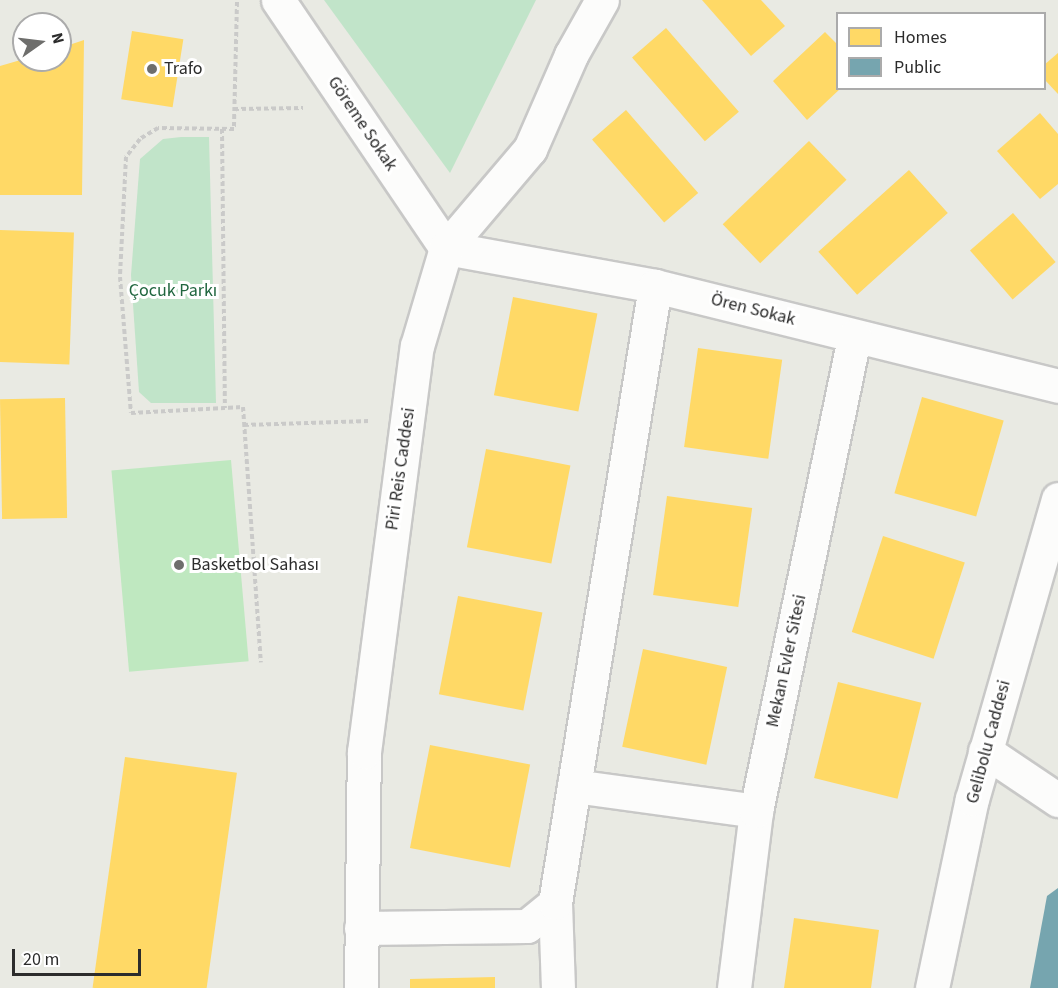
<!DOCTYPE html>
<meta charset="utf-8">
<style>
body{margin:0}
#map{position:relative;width:1058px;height:988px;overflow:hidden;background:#e9eae3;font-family:"Source Sans 3",sans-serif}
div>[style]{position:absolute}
.green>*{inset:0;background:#c1e4c9}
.pitch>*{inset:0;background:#bfe8c0;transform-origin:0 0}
.homes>*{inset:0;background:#ffd966;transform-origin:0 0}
.public>*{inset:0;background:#76a5af}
.path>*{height:4px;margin-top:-2px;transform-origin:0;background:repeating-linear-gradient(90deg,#cacac9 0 4.5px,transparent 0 7.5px)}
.roads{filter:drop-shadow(2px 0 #c8c8c7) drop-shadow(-2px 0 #c8c8c7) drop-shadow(0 2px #c8c8c7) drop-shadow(0 -2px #c8c8c7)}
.street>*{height:33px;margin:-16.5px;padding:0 16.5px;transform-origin:16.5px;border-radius:16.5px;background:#fcfcfb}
.secondary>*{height:33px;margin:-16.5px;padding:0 16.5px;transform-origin:16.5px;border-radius:16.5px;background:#fcfcfb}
.dots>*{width:16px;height:16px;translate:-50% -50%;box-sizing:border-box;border:3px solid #fff;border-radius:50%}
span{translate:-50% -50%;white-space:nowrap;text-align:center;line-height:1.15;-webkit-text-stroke:6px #fff;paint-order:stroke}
.poi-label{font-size:18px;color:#2c2c2c}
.left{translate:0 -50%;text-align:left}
.street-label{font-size:18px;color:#2c2c2c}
.park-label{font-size:18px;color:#20663f}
.legend{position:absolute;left:836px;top:12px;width:210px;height:78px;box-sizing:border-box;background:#fff;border:2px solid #ababab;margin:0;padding:8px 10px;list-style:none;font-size:18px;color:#2c2c2c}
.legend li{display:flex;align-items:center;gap:12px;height:30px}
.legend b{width:30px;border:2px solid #ababab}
.north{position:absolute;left:12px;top:12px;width:60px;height:60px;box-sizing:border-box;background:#fff;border:2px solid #ababab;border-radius:50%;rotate:76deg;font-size:16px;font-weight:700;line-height:24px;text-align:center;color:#2c2c2c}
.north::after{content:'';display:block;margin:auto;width:21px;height:27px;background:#6e6e6c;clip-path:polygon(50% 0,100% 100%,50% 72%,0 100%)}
.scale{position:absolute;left:12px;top:949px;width:129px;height:27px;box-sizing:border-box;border:3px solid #2c2c2c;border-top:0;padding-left:8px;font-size:18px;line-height:21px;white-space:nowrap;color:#2c2c2c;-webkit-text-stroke:4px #fff;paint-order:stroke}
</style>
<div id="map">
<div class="green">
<i style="clip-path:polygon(324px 0,536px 0,450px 173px)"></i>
<i style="clip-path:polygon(181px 137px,209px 137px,216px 403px,151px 403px,139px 392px,131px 275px,140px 159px,163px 139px)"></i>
</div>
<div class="pitch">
<i style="left:231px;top:460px;width:202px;height:120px;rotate:85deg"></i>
</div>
<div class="homes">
<i style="clip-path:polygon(702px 0,761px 0,785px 26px,751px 56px)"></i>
<i style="left:666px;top:28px;width:111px;height:45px;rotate:49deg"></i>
<i style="left:132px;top:31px;width:52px;height:69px;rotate:9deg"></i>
<i style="clip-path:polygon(825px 32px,838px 45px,838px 88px,841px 88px,807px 120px,773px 81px)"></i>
<i style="clip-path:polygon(84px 40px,82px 195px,0 195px,0 66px,24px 59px,60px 60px,60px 48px)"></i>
<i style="clip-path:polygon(1058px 53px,1058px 94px,1044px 79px,1044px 65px)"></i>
<i style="left:626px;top:110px;width:110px;height:45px;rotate:49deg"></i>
<i style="clip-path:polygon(1040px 113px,1058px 134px,1058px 184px,1040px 199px,997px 151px)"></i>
<i style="left:809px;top:141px;width:54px;height:120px;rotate:46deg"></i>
<i style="left:909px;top:170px;width:58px;height:122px;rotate:48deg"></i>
<i style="left:1013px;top:213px;width:65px;height:57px;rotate:49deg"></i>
<i style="left:0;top:230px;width:74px;height:132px;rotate:2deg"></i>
<i style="left:513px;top:297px;width:86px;height:100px;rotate:11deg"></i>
<i style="left:698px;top:348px;width:85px;height:100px;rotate:8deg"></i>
<i style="left:922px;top:397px;width:85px;height:100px;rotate:16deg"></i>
<i style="left:65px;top:398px;width:120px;height:65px;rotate:89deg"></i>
<i style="left:486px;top:449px;width:86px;height:100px;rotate:11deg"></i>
<i style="left:667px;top:496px;width:86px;height:100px;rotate:8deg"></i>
<i style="left:883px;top:536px;width:86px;height:101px;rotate:18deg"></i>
<i style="left:458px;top:596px;width:86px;height:100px;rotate:11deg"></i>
<i style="left:643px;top:649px;width:86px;height:100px;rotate:12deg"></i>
<i style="left:838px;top:682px;width:86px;height:99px;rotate:14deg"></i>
<i style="left:430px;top:745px;width:102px;height:105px;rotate:11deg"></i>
<i style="left:125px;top:757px;width:113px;height:233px;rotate:8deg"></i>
<i style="clip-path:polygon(794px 918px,879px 930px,871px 988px,784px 988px)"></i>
<i style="clip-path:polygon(495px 977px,495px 988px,410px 988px,410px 979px)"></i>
</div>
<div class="public">
<i style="clip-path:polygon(1058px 888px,1058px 988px,1030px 988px,1047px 896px)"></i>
</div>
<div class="path">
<i style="left:237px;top:2px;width:127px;rotate:91.4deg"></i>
<i style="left:234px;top:129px;width:76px;rotate:-179.2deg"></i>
<i style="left:158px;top:128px;width:21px;rotate:149deg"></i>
<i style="left:140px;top:139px;width:23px;rotate:128deg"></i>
<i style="left:126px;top:157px;width:120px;rotate:92.9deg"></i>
<i style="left:120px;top:277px;width:136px;rotate:85.4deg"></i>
<i style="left:131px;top:413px;width:112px;rotate:-3.1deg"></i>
<i style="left:243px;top:407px;width:256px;rotate:86deg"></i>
<i style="left:234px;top:109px;width:69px;rotate:-0.8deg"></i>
<i style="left:222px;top:129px;width:279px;rotate:89.4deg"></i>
<i style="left:244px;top:425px;width:125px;rotate:-1.8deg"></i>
</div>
<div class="roads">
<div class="street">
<i style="left:278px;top:0;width:300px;rotate:55.9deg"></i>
<i style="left:446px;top:248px;width:212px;rotate:10.3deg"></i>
<i style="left:655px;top:286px;width:415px;rotate:13.9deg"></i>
<i style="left:985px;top:751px;width:88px;rotate:33.9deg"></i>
<i style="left:574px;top:786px;width:184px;rotate:7.8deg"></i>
<i style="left:555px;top:903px;width:85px;rotate:88deg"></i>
<i style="left:361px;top:928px;width:166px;rotate:-0.7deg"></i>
<i style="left:527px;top:926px;width:36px;rotate:-39deg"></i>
<i style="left:555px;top:903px;width:625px;rotate:-80.79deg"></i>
<i style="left:734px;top:988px;width:178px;rotate:-82.9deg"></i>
<i style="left:756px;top:811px;width:485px;rotate:-78.3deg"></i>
<i style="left:932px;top:988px;width:193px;rotate:-78.1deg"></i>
<i style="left:972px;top:799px;width:312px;rotate:-74deg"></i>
</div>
<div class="secondary">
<i style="left:361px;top:988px;width:236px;rotate:-89.3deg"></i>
<i style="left:364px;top:752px;width:409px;rotate:-82.6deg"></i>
<i style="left:417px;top:346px;width:102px;rotate:-73.5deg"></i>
<i style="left:446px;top:248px;width:130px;rotate:-49.7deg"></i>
<i style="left:530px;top:149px;width:103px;rotate:-66.4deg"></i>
<i style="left:571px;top:55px;width:63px;rotate:-60.6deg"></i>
</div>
</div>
<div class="dots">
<i style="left:152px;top:69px;background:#6e6e6c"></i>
<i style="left:179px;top:565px;background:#6e6e6c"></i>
</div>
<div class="poi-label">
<span class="left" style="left:164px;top:69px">Trafo</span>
<span class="left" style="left:191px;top:565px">Basketbol Sahası</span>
</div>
<div class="street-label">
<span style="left:362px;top:124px;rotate:56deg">Göreme Sokak</span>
<span style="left:753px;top:310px;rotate:14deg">Ören Sokak</span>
<span style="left:401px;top:469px;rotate:-82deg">Piri Reis Caddesi</span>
<span style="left:787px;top:661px;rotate:-78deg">Mekan Evler Sitesi</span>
<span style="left:989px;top:742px;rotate:-75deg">Gelibolu Caddesi</span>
</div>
<div class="park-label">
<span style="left:173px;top:291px">Çocuk Parkı</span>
</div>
<ul class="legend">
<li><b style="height:16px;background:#ffd966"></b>Homes</li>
<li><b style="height:16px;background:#76a5af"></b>Public</li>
</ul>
<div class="north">N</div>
<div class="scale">20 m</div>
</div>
